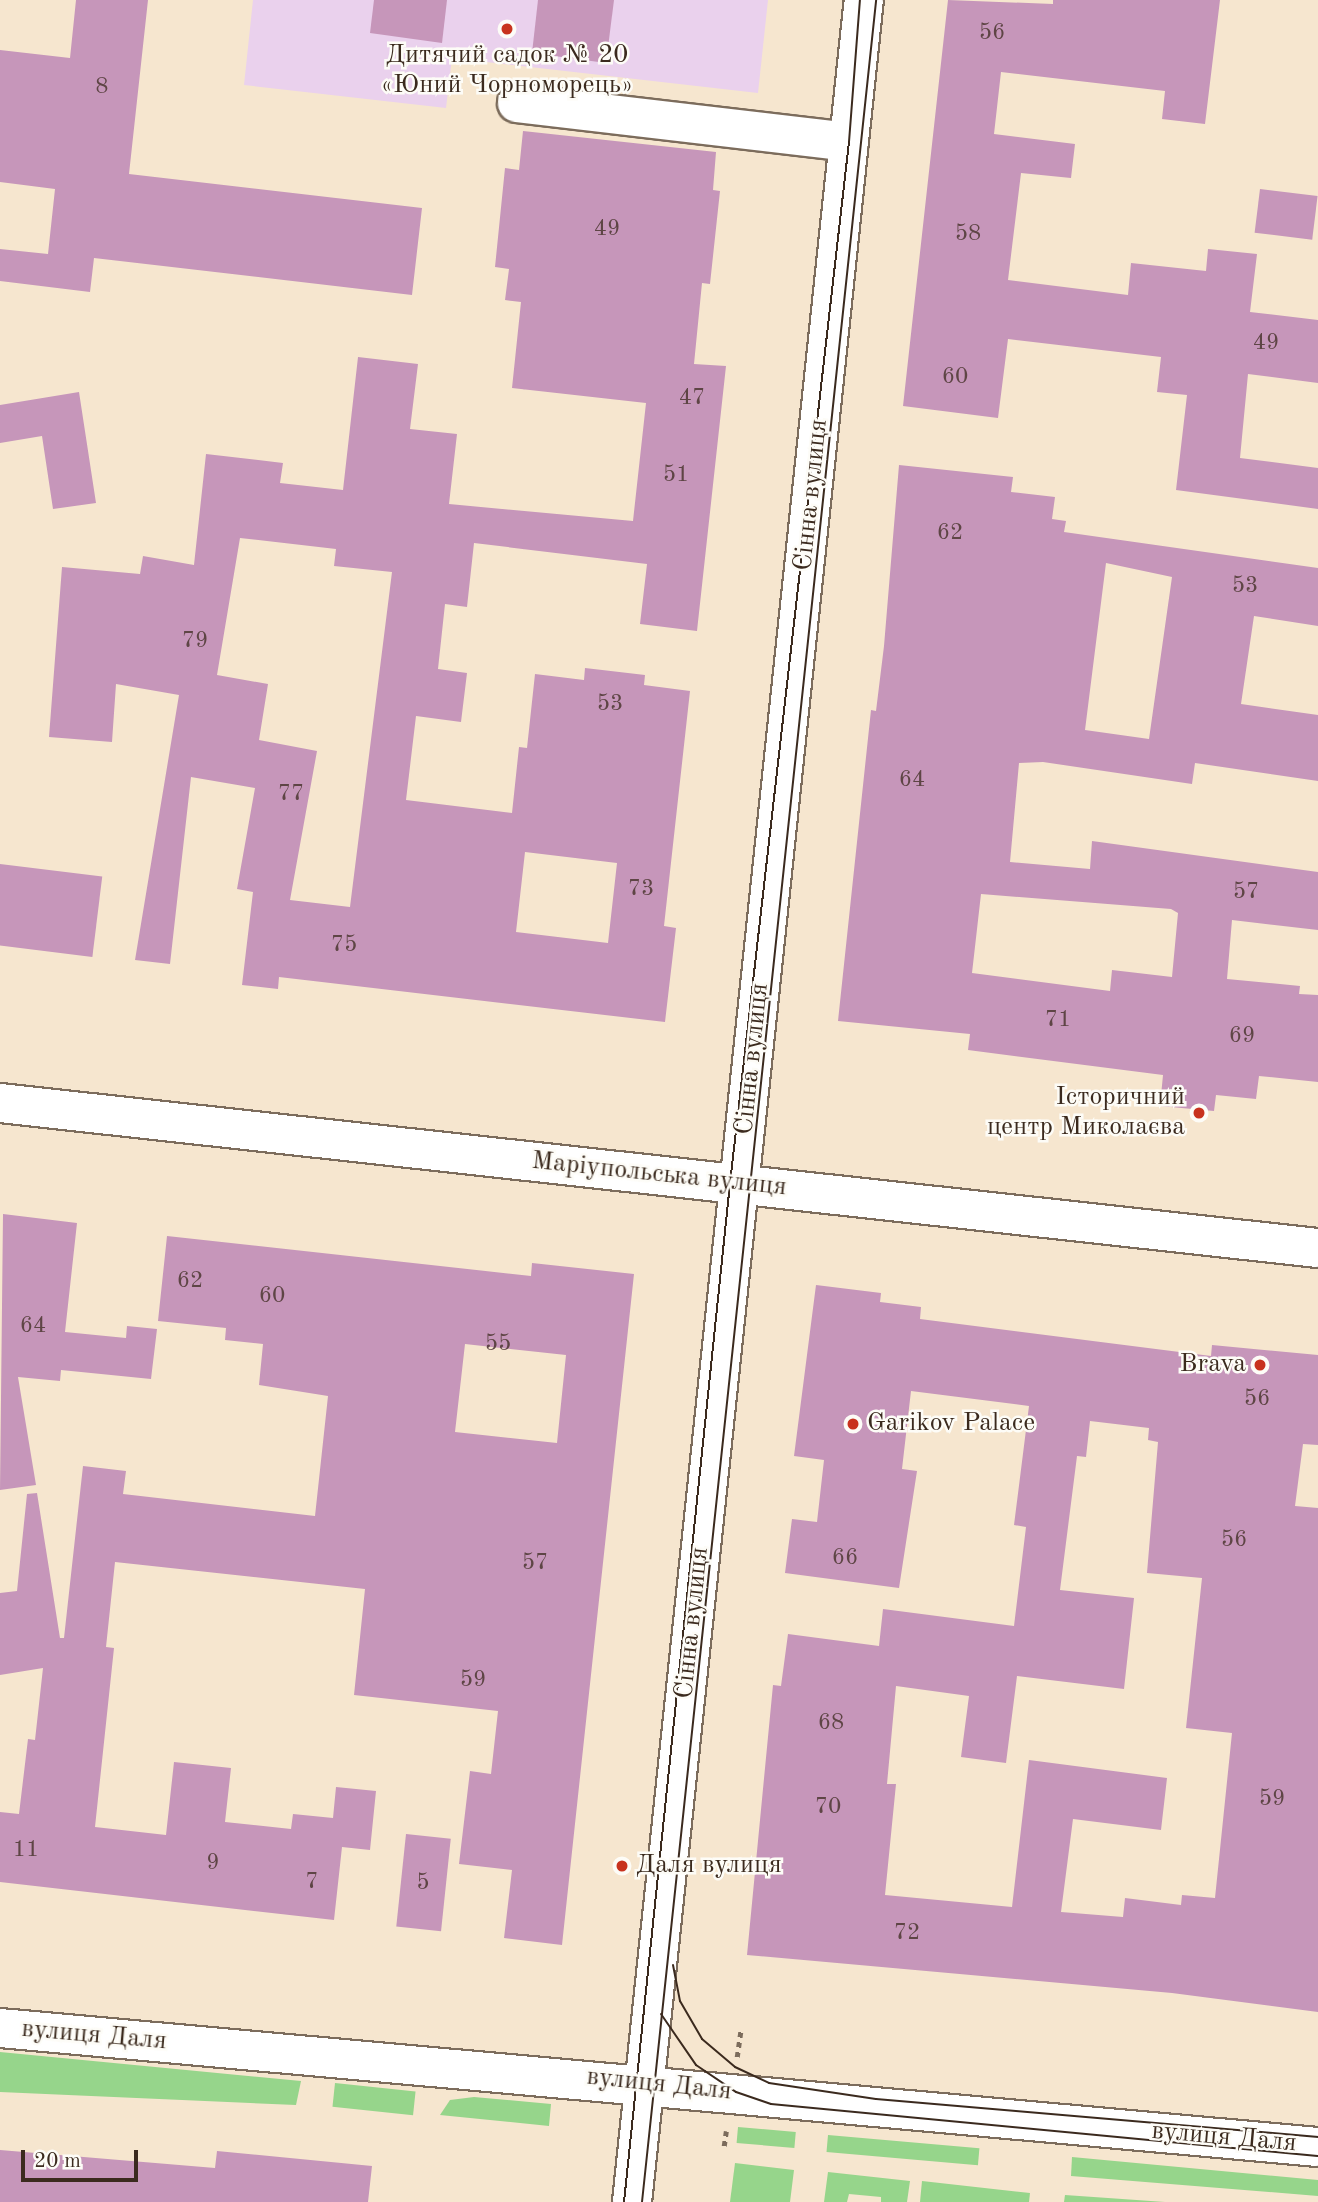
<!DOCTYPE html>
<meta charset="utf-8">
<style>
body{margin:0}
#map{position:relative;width:1318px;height:2202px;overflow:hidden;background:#f6e6cf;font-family:"Old Standard TT",serif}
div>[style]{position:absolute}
.built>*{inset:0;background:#ead1ed}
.green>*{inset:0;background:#96d58b;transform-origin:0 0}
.building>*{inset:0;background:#c696ba;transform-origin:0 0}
.path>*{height:4.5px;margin-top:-2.25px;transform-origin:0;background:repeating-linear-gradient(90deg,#7c6c5c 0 5px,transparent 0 10px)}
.roads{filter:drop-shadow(2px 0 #7c6c5c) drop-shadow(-2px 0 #7c6c5c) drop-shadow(0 2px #7c6c5c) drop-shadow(0 -2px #7c6c5c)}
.minor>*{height:38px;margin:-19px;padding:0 19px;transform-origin:19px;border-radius:19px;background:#fff}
.tram>*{height:2px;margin:-1px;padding:0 1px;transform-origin:1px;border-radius:1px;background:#3b2a1e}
.dots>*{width:19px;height:19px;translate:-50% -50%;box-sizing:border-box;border:4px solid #fdfcf7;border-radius:50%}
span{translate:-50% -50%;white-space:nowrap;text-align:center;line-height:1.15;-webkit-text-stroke:5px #fdfcf7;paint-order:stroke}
.number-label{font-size:23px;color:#5e4545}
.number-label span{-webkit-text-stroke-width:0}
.poi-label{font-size:26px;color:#3b2a1e}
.right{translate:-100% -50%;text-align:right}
.left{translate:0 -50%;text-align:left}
.street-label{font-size:26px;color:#3b2a1e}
.scale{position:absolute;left:21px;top:2150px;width:117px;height:32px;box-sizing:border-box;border:4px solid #3b2a1e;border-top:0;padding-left:9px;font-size:21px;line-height:24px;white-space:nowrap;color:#3b2a1e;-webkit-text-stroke:5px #fdfcf7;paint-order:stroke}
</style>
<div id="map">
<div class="built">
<i style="clip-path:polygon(253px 0,768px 0,758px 93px,452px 58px,446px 108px,244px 85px)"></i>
</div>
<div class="green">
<i style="clip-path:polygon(0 2052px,301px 2081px,296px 2105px,0 2092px)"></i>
<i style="left:335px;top:2083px;width:81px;height:24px;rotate:6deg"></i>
<i style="clip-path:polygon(474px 2097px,551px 2104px,549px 2126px,440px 2115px,450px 2100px)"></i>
<i style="left:738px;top:2127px;width:58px;height:16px;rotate:5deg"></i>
<i style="left:828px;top:2135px;width:152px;height:17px;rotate:5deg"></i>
<i style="clip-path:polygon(1072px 2157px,1318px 2180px,1318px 2196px,1071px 2176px)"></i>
<i style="clip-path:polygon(735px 2163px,794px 2170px,790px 2202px,730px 2202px)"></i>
<i style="clip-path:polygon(828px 2172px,910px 2181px,907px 2202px,881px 2202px,881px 2197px,849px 2194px,847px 2202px,824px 2202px)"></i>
<i style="clip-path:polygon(922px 2181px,1030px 2193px,1029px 2202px,920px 2202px)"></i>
<i style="clip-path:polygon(1065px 2195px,1165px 2202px,1064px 2202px)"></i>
</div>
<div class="building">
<i style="clip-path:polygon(76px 0,148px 0,129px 174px,422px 208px,412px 295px,94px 258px,90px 292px,0 281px,0 249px,48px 254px,55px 189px,0 182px,0 50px,70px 58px)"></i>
<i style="clip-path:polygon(374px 0,447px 0,442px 43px,370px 33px)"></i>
<i style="clip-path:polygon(538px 0,614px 0,606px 63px,532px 53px)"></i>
<i style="clip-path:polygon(948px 0,1053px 4px,1053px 0,1220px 0,1205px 124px,1162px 119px,1165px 91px,1001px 72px,994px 134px,1075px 144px,1071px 178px,1021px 173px,1008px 280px,1128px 295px,1131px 263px,1206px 271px,1208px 249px,1257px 254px,1250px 312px,1318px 320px,1318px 383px,1248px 374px,1240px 458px,1318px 468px,1318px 509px,1176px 490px,1187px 395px,1157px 392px,1161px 357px,1008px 339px,998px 418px,903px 406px)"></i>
<i style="clip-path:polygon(evenodd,523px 131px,716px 152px,713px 190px,720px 191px,710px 284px,702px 283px,694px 364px,726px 366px,697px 631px,640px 624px,647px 564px,474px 543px,467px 607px,445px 604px,438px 669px,467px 673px,461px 722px,416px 716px,406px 800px,512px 813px,519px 747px,527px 748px,535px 674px,584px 680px,585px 668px,645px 675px,644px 685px,690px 691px,664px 926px,676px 928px,665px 1022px,279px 977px,278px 989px,242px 985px,253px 892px,237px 889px,255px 788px,191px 777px,170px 964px,135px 960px,179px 695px,116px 684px,112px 742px,49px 737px,62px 567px,140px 574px,143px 556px,194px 565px,206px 454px,283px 463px,280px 483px,343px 490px,358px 357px,418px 364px,410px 429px,457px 434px,449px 504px,633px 521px,646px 403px,512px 388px,521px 302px,505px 300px,509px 269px,495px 267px,505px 168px,519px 170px,523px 131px,240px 538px,336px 549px,334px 566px,392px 572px,350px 907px,290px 900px,317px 751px,259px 740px,268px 684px,217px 675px,240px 538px,523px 131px,525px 852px,617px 863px,608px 943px,516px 932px,525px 852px)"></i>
<i style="left:1260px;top:189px;width:58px;height:44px;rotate:7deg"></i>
<i style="clip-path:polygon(79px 392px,96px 503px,53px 509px,42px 436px,0 443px,0 405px)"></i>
<i style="clip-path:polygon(evenodd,899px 465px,1013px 477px,1011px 492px,1055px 497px,1052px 519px,1066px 521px,1064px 532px,1318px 568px,1318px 626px,1254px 616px,1241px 704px,1318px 715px,1318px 781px,1195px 763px,1192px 784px,1043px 762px,1019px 763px,1010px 862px,1090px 869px,1092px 841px,1318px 872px,1318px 930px,1232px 920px,1227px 979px,1300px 986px,1299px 994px,1318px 995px,1318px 1082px,1259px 1076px,1256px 1099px,1216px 1095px,1214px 1111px,1160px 1106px,1163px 1075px,968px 1050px,970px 1034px,838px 1021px,871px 710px,876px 711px,884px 646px,899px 465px,1106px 563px,1172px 577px,1149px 739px,1085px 730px,1106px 563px,899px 465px,981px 894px,1171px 909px,1178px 913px,1172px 977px,1112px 970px,1110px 991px,972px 973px,981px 894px)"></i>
<i style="left:0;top:864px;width:103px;height:81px;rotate:7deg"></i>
<i style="clip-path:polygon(3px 1214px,77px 1223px,65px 1332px,126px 1338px,127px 1326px,157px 1329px,151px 1379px,61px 1370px,60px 1381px,18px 1377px,36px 1485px,0 1490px)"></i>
<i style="clip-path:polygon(evenodd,167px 1236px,531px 1276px,532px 1263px,634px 1274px,562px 1945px,504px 1938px,512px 1870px,459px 1864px,470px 1771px,491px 1774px,498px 1711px,354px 1695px,365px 1589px,115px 1562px,106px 1647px,114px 1648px,95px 1827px,166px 1835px,174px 1762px,231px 1768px,225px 1822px,291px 1829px,293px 1814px,333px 1818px,336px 1787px,376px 1791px,370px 1850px,342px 1847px,334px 1920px,0 1882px,0 1812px,19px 1814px,28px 1739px,35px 1740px,43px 1668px,0 1675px,0 1593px,17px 1591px,27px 1494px,37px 1493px,60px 1638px,64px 1638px,83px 1466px,126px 1471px,123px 1494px,315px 1516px,328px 1396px,259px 1385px,263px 1344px,225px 1340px,226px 1328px,158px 1321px,167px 1236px,465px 1344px,566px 1355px,557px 1443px,455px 1432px,465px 1344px)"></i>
<i style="clip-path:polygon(evenodd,816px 1285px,881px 1293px,880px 1302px,921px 1307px,920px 1319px,1211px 1356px,1212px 1345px,1318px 1355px,1318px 1445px,1303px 1444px,1295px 1506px,1318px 1508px,1318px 2012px,1172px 1993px,747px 1955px,773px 1685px,781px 1686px,788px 1634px,879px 1646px,883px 1609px,1014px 1626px,1026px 1527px,1014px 1525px,1029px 1406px,911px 1391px,902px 1469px,917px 1471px,899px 1588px,785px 1573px,792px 1519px,817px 1522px,824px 1460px,794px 1456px,816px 1285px,1090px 1421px,1149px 1428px,1148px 1440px,1158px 1442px,1147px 1573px,1202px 1578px,1186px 1728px,1232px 1733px,1215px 1898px,1182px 1895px,1181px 1905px,1125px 1898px,1123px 1917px,1061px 1912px,1073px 1819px,1161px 1830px,1167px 1778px,1029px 1760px,1012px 1907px,885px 1895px,896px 1784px,887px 1784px,896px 1686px,969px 1696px,961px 1757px,1006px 1763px,1017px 1676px,1124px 1689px,1134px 1598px,1060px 1590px,1077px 1456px,1086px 1457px,1090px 1421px)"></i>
<i style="left:406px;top:1834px;width:45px;height:93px;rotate:6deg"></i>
<i style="clip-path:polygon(0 2150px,215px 2168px,217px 2151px,372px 2166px,368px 2202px,0 2202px)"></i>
</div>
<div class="path">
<i style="left:737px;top:2057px;width:27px;rotate:-82deg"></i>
<i style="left:724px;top:2146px;width:15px;rotate:-82deg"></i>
</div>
<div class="roads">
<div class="minor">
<i style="left:517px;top:103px;width:334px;rotate:6.7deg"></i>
<i style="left:0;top:1103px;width:1326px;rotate:6.28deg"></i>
<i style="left:0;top:2028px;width:1323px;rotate:5.16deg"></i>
<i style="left:632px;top:2202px;width:2214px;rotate:-83.99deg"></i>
</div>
</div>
<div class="tram">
<i style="left:673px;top:1965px;width:37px;rotate:79deg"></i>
<i style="left:680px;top:2001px;width:44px;rotate:59.9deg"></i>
<i style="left:702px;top:2039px;width:43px;rotate:40.3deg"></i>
<i style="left:735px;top:2067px;width:38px;rotate:25deg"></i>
<i style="left:769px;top:2083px;width:108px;rotate:8.5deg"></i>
<i style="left:876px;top:2099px;width:444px;rotate:4.9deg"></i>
<i style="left:661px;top:2014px;width:62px;rotate:55.5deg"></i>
<i style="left:696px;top:2065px;width:48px;rotate:34deg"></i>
<i style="left:736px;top:2092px;width:37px;rotate:19deg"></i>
<i style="left:771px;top:2104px;width:549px;rotate:5.43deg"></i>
<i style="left:624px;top:2202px;width:1024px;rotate:-84.06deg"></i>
<i style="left:730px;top:1183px;width:1048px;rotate:-83.48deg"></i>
<i style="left:849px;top:142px;width:142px;rotate:-85.6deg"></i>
<i style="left:642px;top:2202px;width:2214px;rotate:-83.93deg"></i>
</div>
<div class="dots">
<i style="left:507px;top:29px;background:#c8321e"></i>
<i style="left:1199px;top:1113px;background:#c8321e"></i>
<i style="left:1260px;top:1365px;background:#c8321e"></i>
<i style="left:853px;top:1424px;background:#c8321e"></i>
<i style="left:622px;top:1866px;background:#c8321e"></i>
</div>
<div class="number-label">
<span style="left:992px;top:33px">56</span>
<span style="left:102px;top:87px">8</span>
<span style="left:607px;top:229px">49</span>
<span style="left:968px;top:234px">58</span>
<span style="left:1266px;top:343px">49</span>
<span style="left:955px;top:377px">60</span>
<span style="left:692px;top:398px">47</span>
<span style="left:676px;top:475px">51</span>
<span style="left:950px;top:533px">62</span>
<span style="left:1245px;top:586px">53</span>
<span style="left:195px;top:641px">79</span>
<span style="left:610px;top:704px">53</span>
<span style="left:912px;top:780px">64</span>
<span style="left:291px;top:794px">77</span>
<span style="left:641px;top:889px">73</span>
<span style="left:1246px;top:892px">57</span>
<span style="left:344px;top:945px">75</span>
<span style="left:1058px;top:1020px">71</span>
<span style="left:1242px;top:1036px">69</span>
<span style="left:190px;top:1281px">62</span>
<span style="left:272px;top:1296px">60</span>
<span style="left:33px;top:1326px">64</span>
<span style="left:498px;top:1344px">55</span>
<span style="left:1257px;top:1399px">56</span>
<span style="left:1234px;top:1540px">56</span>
<span style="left:845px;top:1558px">66</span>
<span style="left:535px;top:1563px">57</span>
<span style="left:473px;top:1680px">59</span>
<span style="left:831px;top:1723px">68</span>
<span style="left:1272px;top:1799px">59</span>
<span style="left:828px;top:1807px">70</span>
<span style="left:26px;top:1850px">11</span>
<span style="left:213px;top:1863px">9</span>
<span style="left:312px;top:1882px">7</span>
<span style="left:423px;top:1883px">5</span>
<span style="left:907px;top:1933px">72</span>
</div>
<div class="poi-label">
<span style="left:507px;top:71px">Дитячий садок № 20<br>«Юний Чорноморець»</span>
<span class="right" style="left:1185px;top:1113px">Історичний<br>центр Миколаєва</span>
<span class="right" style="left:1246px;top:1365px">Brava</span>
<span class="left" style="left:867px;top:1424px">Garikov Palace</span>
<span class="left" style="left:636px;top:1866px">Даля вулиця</span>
</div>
<div class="street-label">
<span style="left:812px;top:495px;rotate:-84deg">Сінна вулиця</span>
<span style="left:753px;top:1059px;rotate:-84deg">Сінна вулиця</span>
<span style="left:659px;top:1175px;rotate:6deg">Маріупольська вулиця</span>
<span style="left:693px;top:1623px;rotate:-84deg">Сінна вулиця</span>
<span style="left:94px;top:2036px;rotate:5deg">вулиця Даля</span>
<span style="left:659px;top:2085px;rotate:6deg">вулиця Даля</span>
<span style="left:1224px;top:2138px;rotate:5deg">вулиця Даля</span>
</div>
<div class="scale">20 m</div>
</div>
